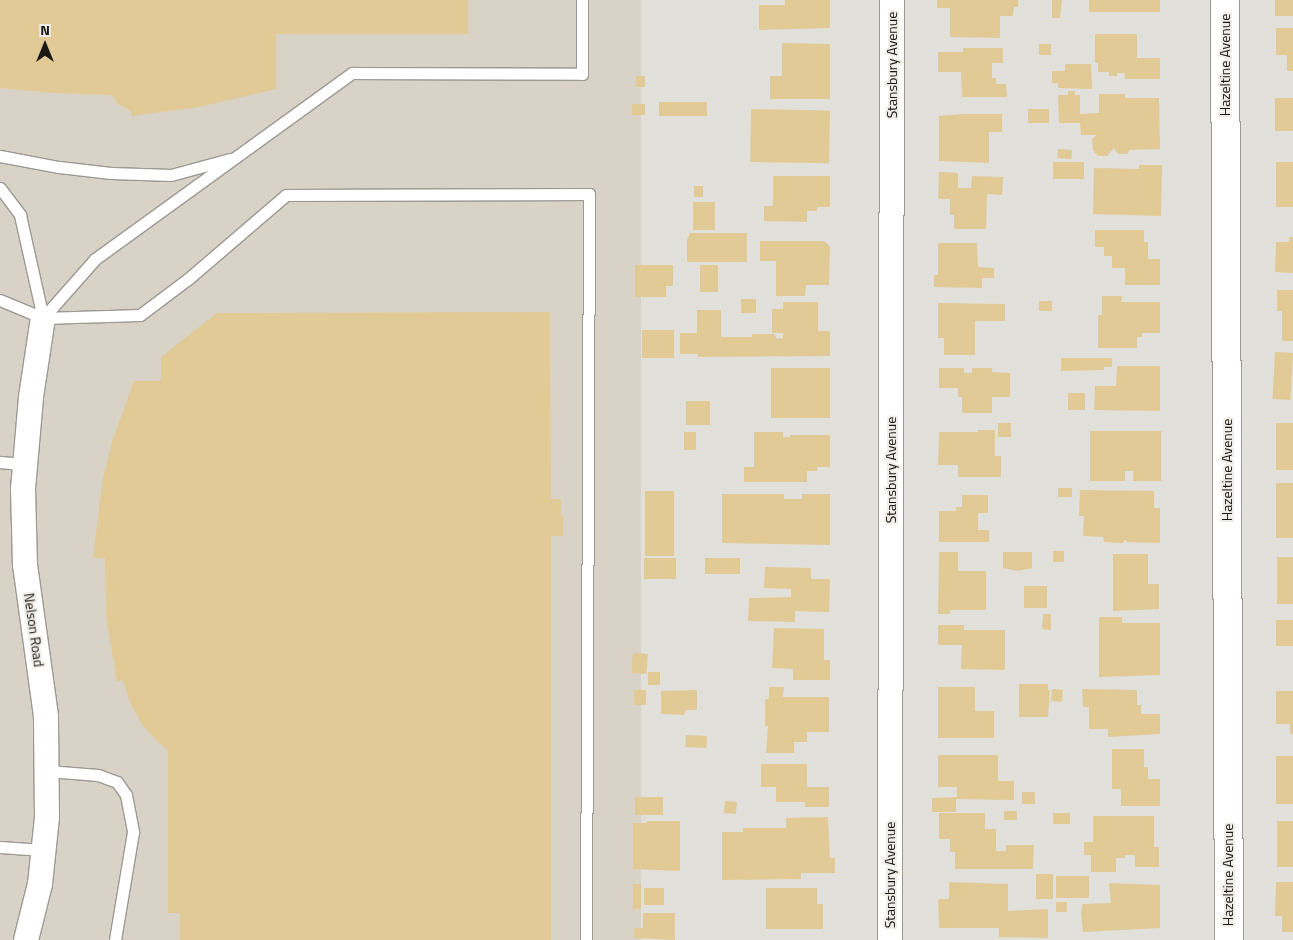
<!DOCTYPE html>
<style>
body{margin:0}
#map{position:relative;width:1293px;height:940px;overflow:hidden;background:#e2e0da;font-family:"Titillium Web",sans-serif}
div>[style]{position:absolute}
.built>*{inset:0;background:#d8d3c6;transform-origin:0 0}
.building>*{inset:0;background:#e1ca95;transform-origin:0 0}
.roads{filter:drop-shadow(1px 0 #9b9993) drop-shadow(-1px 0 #9b9993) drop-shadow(0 1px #9b9993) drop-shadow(0 -1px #9b9993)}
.service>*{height:11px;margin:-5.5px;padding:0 5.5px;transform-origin:5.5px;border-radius:5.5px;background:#fff}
.minor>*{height:24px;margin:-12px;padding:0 12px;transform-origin:12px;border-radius:12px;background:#fff}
.tertiary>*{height:28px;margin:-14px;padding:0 14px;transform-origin:14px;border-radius:14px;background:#fff}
span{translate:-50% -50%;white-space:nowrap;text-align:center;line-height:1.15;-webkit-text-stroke:4px #f0ede7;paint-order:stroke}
.street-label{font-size:14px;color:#1a1917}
.north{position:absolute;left:20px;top:20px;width:50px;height:50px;-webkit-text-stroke:4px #f0ede7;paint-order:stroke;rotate:0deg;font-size:14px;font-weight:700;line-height:20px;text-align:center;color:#1a1917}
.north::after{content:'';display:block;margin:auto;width:18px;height:22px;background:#1a1917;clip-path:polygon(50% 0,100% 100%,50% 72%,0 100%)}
</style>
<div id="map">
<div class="built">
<i style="left:0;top:0;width:641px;height:940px"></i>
</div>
<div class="building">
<i style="clip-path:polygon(0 0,468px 0,468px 34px,276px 34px,276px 89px,199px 107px,132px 116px,131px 111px,118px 104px,112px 95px,52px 93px,0 88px)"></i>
<i style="clip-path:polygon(785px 0,830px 0,830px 28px,759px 30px,759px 5px,785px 5px)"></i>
<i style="clip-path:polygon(937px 0,1018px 0,1018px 7px,1014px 7px,1013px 16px,1000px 16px,1000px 38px,950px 37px,950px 8px,937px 8px)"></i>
<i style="clip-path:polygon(1052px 0,1062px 0,1060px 18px,1052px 18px)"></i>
<i style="left:1089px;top:0;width:71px;height:12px"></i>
<i style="left:1275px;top:0;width:18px;height:16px"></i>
<i style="clip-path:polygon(1276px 28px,1293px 28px,1293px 71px,1287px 71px,1287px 55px,1276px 55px)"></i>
<i style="clip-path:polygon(1095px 34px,1137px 34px,1137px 58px,1160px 58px,1160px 79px,1125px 79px,1125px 73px,1117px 73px,1117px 76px,1109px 76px,1109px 72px,1098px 72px,1098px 63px,1095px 63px)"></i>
<i style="clip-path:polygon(782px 43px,830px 44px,830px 99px,770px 99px,770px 76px,782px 76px)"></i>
<i style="left:1039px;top:44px;width:12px;height:11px"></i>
<i style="clip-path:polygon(963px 48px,1003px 48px,1003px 63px,992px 63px,992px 78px,996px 78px,996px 84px,1006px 84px,1007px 97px,962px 97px,961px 72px,938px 72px,938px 52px,963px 52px)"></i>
<i style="clip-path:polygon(1065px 64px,1091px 64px,1092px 89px,1058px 88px,1058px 83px,1052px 83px,1052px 71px,1065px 71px)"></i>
<i style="left:636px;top:76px;width:9px;height:11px"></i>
<i style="clip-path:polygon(1068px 91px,1075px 91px,1075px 95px,1080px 95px,1080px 114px,1099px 113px,1099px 94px,1125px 94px,1125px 98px,1159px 98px,1160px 149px,1130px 150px,1127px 154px,1118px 154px,1114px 148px,1107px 156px,1098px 156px,1093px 150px,1092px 139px,1097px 135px,1081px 135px,1080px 123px,1059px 123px,1058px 95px,1068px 95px)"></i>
<i style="left:1275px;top:98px;width:18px;height:33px"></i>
<i style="left:659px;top:102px;width:48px;height:14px"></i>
<i style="left:632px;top:104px;width:13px;height:11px"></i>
<i style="left:751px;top:109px;width:79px;height:53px;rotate:1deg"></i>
<i style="left:1028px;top:109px;width:21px;height:14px"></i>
<i style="clip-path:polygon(963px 114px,1002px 114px,1002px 132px,989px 132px,989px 163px,939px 161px,939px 116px)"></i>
<i style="left:1058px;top:149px;width:14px;height:9px;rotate:4deg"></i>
<i style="left:1053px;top:162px;width:31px;height:17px"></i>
<i style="left:1276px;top:162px;width:17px;height:45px"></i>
<i style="clip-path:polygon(1139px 165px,1162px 165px,1161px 216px,1093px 214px,1094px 168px,1139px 169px)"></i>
<i style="clip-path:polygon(939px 172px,958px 173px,958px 188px,971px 188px,972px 176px,1003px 177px,1002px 195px,987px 194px,986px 229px,954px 229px,954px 215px,950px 215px,950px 199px,938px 199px)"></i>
<i style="clip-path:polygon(773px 176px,830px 176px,830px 207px,817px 207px,817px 211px,807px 211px,807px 222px,764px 221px,764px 206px,773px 206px)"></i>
<i style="left:694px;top:186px;width:9px;height:11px"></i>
<i style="left:715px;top:202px;width:28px;height:22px;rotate:90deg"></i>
<i style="clip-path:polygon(1095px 230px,1144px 230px,1144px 242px,1148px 242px,1148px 259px,1160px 259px,1160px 285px,1125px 285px,1125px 268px,1112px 268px,1112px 256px,1104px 256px,1104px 247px,1095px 247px)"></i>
<i style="clip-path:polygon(690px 233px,747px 233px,747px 262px,687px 262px,687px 240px)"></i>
<i style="clip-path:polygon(1289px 237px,1293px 237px,1293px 273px,1275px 272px,1276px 242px,1289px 242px)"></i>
<i style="clip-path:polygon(760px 241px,824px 241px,830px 246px,829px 285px,806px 285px,805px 296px,776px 296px,776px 261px,760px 261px)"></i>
<i style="clip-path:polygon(938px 243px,977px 243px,978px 267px,994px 268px,994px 278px,982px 278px,982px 288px,934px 287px,934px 275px,938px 275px)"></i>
<i style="clip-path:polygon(635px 265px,673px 265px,673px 286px,666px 286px,666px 297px,635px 297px)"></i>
<i style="left:700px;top:265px;width:18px;height:27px"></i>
<i style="clip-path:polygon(1277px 290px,1293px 290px,1293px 341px,1282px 341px,1282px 311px,1277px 311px)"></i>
<i style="clip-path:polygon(1102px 296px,1122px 296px,1121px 302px,1160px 302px,1160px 333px,1142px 333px,1142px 337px,1137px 337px,1137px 348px,1098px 348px,1098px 315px,1102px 315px)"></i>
<i style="left:741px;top:299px;width:15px;height:14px"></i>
<i style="left:1039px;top:301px;width:13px;height:10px"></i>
<i style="clip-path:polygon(783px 302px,818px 302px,818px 331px,830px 331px,830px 356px,698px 357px,698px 354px,680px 354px,680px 333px,697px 333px,697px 310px,721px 310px,721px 337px,752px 337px,752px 334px,774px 334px,777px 339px,783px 338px,783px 333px,772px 333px,772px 309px,783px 309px)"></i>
<i style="clip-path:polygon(938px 303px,1005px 304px,1005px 321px,975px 321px,975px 355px,944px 355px,944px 338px,938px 338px)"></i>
<i style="clip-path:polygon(550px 312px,551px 499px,561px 499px,561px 516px,563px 516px,563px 536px,551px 536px,551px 940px,180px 940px,180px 913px,168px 913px,168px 750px,158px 742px,141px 723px,130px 702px,123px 680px,117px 682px,106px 616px,105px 558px,93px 558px,103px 478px,112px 442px,134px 381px,161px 381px,161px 357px,217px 313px)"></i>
<i style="left:642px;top:330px;width:32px;height:28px"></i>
<i style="left:1275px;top:352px;width:18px;height:47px;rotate:3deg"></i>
<i style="clip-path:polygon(1061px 358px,1112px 358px,1112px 367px,1104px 367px,1104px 370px,1061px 371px)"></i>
<i style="clip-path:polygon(1117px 366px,1160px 366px,1160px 411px,1094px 410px,1095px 386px,1116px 386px)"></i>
<i style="left:771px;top:368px;width:59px;height:50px"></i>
<i style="clip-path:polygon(939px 368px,964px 368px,964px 373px,972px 373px,972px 368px,992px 368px,992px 372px,1010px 373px,1010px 397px,992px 397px,992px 413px,962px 413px,962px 397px,958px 397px,958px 388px,939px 388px)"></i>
<i style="left:1068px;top:393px;width:17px;height:17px"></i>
<i style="left:686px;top:401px;width:24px;height:24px"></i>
<i style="left:998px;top:423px;width:13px;height:14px"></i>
<i style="left:1276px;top:423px;width:17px;height:47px"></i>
<i style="clip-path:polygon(978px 430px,995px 430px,995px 456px,1001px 456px,1001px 477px,958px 477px,958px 465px,938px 465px,939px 432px,978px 432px)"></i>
<i style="clip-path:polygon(1090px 431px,1161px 431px,1161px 481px,1133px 481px,1133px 471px,1125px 471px,1125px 481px,1090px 481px)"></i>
<i style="left:684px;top:432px;width:12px;height:18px"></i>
<i style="clip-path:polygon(754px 432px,783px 432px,783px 437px,790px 437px,790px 435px,830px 435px,830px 467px,817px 467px,817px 471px,807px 471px,807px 482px,744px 482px,744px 467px,754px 467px)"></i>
<i style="left:1293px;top:483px;width:55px;height:17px;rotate:90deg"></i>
<i style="left:1058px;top:488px;width:14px;height:9px"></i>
<i style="clip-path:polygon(1080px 490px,1154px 491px,1154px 508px,1160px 508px,1160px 543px,1126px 542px,1126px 540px,1124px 540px,1123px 543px,1104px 542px,1103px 537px,1083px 536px,1084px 516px,1079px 516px)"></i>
<i style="left:645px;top:491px;width:29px;height:65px"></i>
<i style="clip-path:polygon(722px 494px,784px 494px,784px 499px,802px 499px,802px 494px,830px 494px,830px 545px,722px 543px)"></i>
<i style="clip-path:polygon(962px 495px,988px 495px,988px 513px,978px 513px,978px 530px,989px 530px,989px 542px,939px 542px,939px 511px,956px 511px,956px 507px,962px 507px)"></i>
<i style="left:1053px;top:551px;width:11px;height:11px"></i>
<i style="clip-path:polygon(939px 552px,958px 552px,958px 571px,986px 571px,986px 610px,950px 610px,950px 614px,938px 614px)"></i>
<i style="clip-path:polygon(1003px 552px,1032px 552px,1032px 568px,1018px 571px,1003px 568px)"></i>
<i style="clip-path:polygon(1113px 554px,1148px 554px,1148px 584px,1159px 584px,1159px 609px,1113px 611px)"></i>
<i style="left:1277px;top:557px;width:16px;height:47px"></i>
<i style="left:644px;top:558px;width:32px;height:21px"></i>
<i style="left:705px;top:558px;width:35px;height:16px"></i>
<i style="clip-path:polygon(765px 567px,811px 568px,811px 579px,830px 579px,829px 612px,795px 611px,795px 622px,748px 621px,749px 598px,791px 597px,791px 589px,764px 588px)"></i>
<i style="left:1047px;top:586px;width:22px;height:23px;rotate:90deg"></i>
<i style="clip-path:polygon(1043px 614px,1051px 614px,1051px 630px,1042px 629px)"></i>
<i style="clip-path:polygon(1099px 617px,1122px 617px,1122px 623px,1160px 623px,1160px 675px,1099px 677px)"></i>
<i style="left:1276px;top:620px;width:17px;height:26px"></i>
<i style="clip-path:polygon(938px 625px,964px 625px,964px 630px,1005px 630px,1005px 670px,961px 669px,962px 645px,938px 645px)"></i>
<i style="clip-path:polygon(774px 628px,824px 629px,824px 660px,830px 660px,830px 680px,793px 680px,793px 669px,772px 668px)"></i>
<i style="left:633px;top:653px;width:15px;height:20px;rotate:4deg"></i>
<i style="left:648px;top:672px;width:12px;height:13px"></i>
<i style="clip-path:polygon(1019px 684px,1048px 684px,1048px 690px,1050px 690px,1048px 717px,1019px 717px)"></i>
<i style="clip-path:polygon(769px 687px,784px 687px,783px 697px,829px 697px,829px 732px,807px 732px,807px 742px,794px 742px,794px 753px,766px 753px,768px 726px,765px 726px,765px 700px,769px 698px)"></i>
<i style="clip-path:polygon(938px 687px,975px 687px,975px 711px,994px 711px,994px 738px,938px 738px)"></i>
<i style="left:1052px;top:689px;width:11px;height:12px;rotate:5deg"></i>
<i style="clip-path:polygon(1082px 689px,1137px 690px,1137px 705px,1141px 705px,1141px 714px,1160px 714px,1160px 734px,1108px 737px,1108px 729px,1089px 729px,1089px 707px,1083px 707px)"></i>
<i style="left:634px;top:690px;width:12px;height:15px"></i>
<i style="clip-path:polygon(697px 690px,697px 710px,686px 710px,684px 715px,661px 714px,661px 691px)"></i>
<i style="clip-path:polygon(1276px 691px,1293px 691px,1293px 735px,1290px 733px,1290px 724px,1276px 724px)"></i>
<i style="left:686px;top:735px;width:21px;height:12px;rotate:3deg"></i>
<i style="clip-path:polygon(1112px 749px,1144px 749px,1144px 767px,1148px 767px,1148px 779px,1160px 779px,1160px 806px,1121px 806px,1121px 789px,1112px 789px)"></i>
<i style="clip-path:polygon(938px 755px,998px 755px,998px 781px,1014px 781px,1014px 800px,956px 799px,956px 812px,932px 812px,932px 798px,957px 797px,957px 787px,938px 787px)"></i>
<i style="left:1276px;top:756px;width:17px;height:48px"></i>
<i style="clip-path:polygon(761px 764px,807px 764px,807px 787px,829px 787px,829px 807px,805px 807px,805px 802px,776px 802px,776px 787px,761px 787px)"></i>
<i style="left:1022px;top:792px;width:13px;height:12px"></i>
<i style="left:635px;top:797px;width:28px;height:18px"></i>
<i style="left:725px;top:801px;width:12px;height:12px;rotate:5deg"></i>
<i style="left:1004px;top:811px;width:13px;height:9px"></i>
<i style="clip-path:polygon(939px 813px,985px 813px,985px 829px,996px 829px,996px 851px,1006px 851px,1006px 845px,1034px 845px,1033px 869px,955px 869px,955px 852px,950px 852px,950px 839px,939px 839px)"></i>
<i style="left:1053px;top:813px;width:17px;height:11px"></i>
<i style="clip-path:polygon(1093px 816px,1154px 816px,1154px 847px,1159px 847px,1159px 867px,1135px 867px,1135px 855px,1125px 855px,1125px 858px,1116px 858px,1116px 872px,1091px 872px,1091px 855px,1084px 855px,1084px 842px,1093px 842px)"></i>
<i style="clip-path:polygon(828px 817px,830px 858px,835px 858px,835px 873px,801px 873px,801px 879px,722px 880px,722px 832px,743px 832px,743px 828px,786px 828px,786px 818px)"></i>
<i style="clip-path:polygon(647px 821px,680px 821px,680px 871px,633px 869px,633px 823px,647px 823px)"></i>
<i style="left:1277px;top:821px;width:16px;height:46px"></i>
<i style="left:1036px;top:874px;width:17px;height:25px"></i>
<i style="left:1056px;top:876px;width:33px;height:22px"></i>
<i style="clip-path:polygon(949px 882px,1008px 884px,1008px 911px,1048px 909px,1048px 938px,999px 937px,999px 928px,939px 928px,938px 899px,949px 899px)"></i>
<i style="clip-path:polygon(1276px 882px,1293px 882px,1293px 932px,1282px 932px,1282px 916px,1275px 916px)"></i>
<i style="clip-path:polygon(1109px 883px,1160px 885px,1160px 928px,1083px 932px,1081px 911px,1083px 904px,1111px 903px)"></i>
<i style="left:633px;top:884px;width:8px;height:25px"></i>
<i style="left:644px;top:888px;width:20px;height:17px"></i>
<i style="clip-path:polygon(766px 888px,817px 888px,817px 904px,823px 904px,823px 929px,766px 929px)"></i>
<i style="left:1056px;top:902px;width:11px;height:10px"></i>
<i style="clip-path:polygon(643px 913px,675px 913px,675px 940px,634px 938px,634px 928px,643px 928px)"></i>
</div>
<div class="roads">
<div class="service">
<i style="left:0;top:156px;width:60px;rotate:10.6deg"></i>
<i style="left:59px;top:167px;width:52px;rotate:6.6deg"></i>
<i style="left:111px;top:173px;width:60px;rotate:1.9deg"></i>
<i style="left:171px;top:175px;width:61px;rotate:-15.2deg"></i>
<i style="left:0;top:188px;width:34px;rotate:53deg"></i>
<i style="left:20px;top:215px;width:106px;rotate:77.4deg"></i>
<i style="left:0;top:300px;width:47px;rotate:22.7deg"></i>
<i style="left:43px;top:318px;width:97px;rotate:-1.8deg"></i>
<i style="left:140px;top:315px;width:60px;rotate:-36.9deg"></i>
<i style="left:188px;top:279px;width:129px;rotate:-40.6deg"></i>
<i style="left:286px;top:195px;width:303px;rotate:-0.2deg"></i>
<i style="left:589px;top:194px;width:746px;rotate:90.23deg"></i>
<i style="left:43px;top:318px;width:79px;rotate:-48.6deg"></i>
<i style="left:95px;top:259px;width:317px;rotate:-35.9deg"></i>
<i style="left:352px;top:73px;width:230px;rotate:0.2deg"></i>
<i style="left:582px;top:74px;width:74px;rotate:-90deg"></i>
<i style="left:0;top:462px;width:25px;rotate:5deg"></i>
<i style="left:48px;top:771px;width:50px;rotate:4.6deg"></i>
<i style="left:98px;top:775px;width:20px;rotate:20deg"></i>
<i style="left:117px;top:782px;width:16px;rotate:55deg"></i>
<i style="left:126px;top:795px;width:38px;rotate:79deg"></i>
<i style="left:133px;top:832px;width:109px;rotate:99.5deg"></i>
<i style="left:0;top:847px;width:43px;rotate:4deg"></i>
</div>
<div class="minor">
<i style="left:26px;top:940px;width:58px;rotate:-76deg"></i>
<i style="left:40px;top:884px;width:67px;rotate:-84deg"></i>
<i style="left:47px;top:817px;width:101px;rotate:-90.6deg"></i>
<i style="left:46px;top:716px;width:152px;rotate:-97.9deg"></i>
<i style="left:25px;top:565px;width:76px;rotate:-91.5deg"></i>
<i style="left:23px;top:489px;width:92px;rotate:-85deg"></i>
<i style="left:31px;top:397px;width:80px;rotate:-81.4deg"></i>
<i style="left:890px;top:940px;width:940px;rotate:-89.88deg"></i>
</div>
<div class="tertiary">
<i style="left:1225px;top:0;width:940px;rotate:89.76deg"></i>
</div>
</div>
<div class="street-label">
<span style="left:892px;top:65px;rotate:-90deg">Stansbury Avenue</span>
<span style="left:1225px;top:65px;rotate:-90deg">Hazeltine Avenue</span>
<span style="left:891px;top:470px;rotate:-90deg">Stansbury Avenue</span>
<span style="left:1227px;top:470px;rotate:-90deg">Hazeltine Avenue</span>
<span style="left:34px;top:630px;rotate:82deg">Nelson Road</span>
<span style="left:890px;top:875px;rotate:-90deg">Stansbury Avenue</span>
<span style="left:1228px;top:875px;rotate:-90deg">Hazeltine Avenue</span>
</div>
<div class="north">N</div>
</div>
